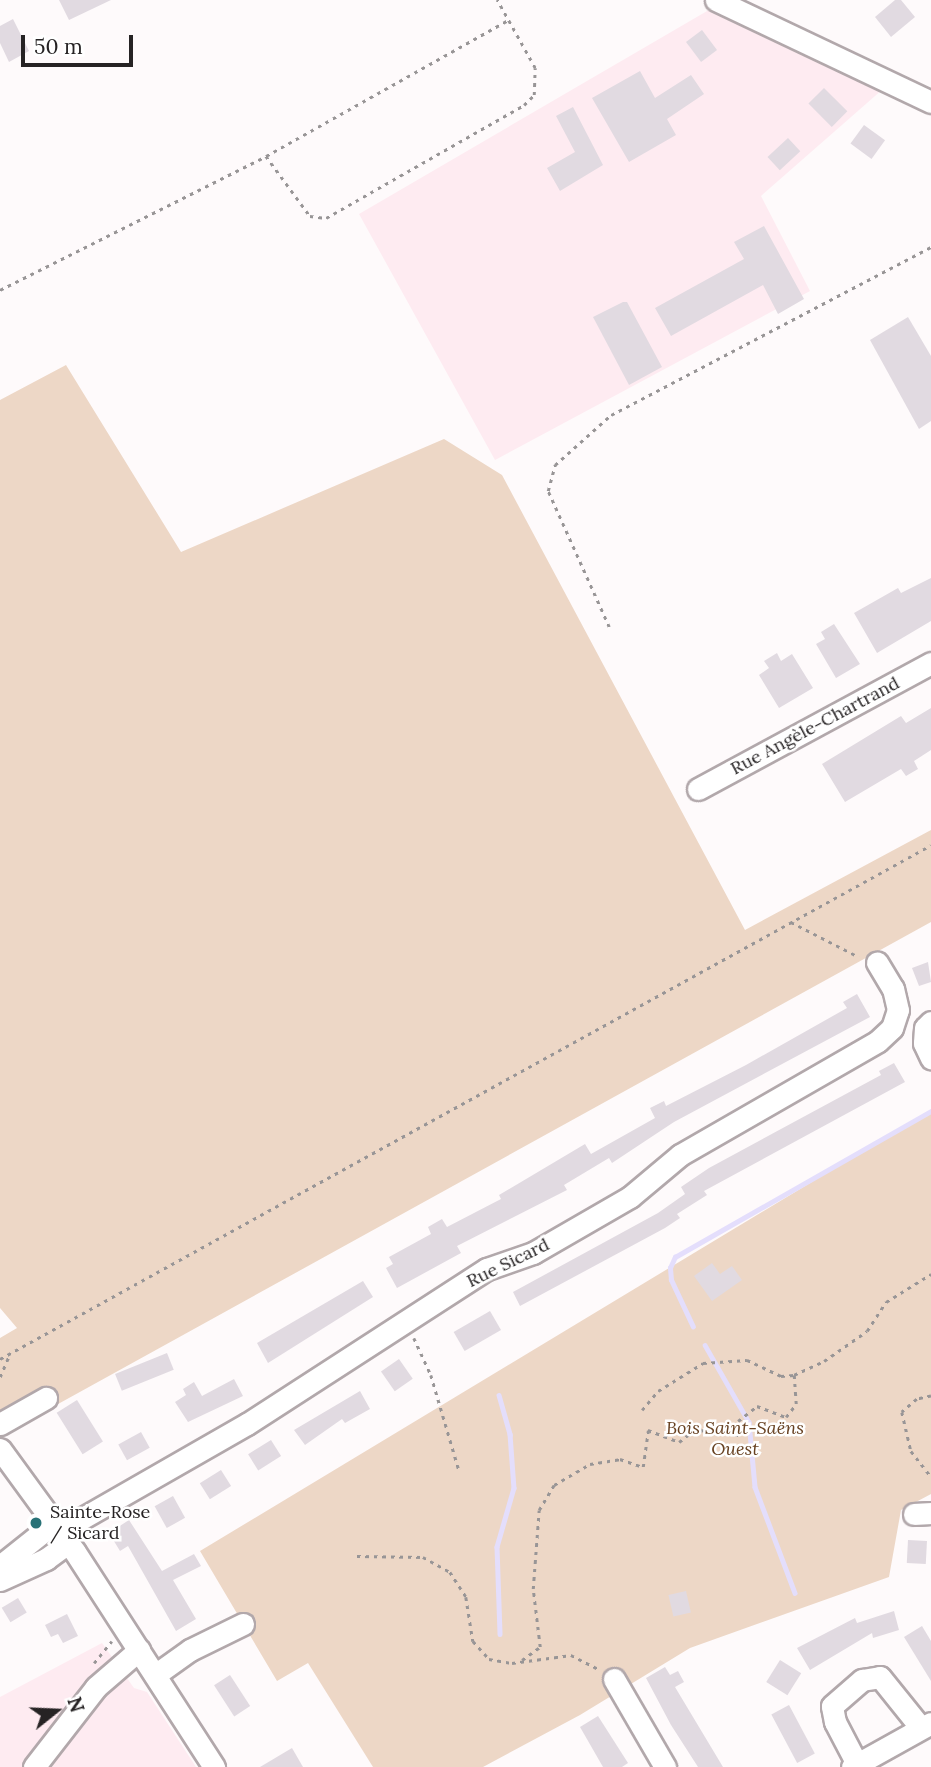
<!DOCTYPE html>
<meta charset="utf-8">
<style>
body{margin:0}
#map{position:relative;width:931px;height:1767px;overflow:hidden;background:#fefafb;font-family:Lora,serif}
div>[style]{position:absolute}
.built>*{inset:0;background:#feebf1}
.green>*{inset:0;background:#edd7c6}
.stream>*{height:4.5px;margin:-2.25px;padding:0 2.25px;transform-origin:2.25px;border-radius:2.25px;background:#e4defc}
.building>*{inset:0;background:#e1dae1;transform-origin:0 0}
.path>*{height:2.5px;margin-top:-1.25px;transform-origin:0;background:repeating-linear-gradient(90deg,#989596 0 3.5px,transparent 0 8.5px)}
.roads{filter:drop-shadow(2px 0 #b2a8ab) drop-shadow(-2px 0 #b2a8ab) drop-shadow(0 2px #b2a8ab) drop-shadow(0 -2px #b2a8ab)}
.minor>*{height:21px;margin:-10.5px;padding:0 10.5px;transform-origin:10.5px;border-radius:10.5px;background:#fff}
.dots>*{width:19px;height:19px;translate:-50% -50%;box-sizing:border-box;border:4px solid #fff;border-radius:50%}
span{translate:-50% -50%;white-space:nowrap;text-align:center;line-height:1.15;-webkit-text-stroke:5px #fff;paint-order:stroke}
.street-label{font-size:18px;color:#262324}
.park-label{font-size:18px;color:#674121;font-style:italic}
.poi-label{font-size:18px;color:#262324}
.left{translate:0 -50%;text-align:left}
.north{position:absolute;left:21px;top:1676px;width:70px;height:70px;-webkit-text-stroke:5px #fff;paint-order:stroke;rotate:72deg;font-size:19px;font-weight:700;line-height:28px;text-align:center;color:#262324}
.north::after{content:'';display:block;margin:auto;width:24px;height:32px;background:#262324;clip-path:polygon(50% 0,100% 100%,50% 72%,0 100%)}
.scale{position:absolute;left:21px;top:35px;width:112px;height:32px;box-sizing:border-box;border:4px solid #262324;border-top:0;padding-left:9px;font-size:21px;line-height:24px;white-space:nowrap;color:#262324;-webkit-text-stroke:5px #fff;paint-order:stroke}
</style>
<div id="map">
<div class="built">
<i style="clip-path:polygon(714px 7px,883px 89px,761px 196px,810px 291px,495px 460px,359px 214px)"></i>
<i style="clip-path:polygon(102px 1643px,134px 1688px,147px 1692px,196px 1767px,0 1767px,0 1697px)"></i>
</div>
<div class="green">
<i style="clip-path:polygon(66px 365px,181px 552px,444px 439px,502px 475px,745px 930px,931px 830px,931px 922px,11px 1430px,0 1419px,0 1338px,17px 1328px,0 1308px,0 400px)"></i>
<i style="clip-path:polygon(931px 1110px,931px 1494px,901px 1510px,889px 1577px,690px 1648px,580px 1715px,483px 1767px,373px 1767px,308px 1663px,277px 1681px,200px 1551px)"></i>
</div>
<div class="stream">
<i style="left:693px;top:1327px;width:52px;rotate:-115.1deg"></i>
<i style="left:671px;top:1280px;width:12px;rotate:-95deg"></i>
<i style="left:670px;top:1268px;width:12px;rotate:-66deg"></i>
<i style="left:675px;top:1257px;width:295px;rotate:-29.7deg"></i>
<i style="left:705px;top:1345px;width:89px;rotate:60.3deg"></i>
<i style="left:749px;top:1422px;width:65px;rotate:84.7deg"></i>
<i style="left:755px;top:1487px;width:113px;rotate:69.3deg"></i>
<i style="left:499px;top:1395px;width:41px;rotate:74.2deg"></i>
<i style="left:510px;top:1434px;width:54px;rotate:85.8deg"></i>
<i style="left:514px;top:1488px;width:61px;rotate:106.1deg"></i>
<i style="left:497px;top:1547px;width:87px;rotate:88deg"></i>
</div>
<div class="building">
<i style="clip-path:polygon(59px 0,111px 0,69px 20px)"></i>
<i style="clip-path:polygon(895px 0,901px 0,915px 17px,891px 37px,875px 17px)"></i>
<i style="clip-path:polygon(13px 19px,29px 51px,9px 62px,0 43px,0 26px)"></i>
<i style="left:702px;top:30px;width:25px;height:20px;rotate:53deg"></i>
<i style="clip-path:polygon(640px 71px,655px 98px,691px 75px,704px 94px,667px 119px,676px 135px,629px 162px,592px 98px)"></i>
<i style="left:824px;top:88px;width:33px;height:22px;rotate:45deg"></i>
<i style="clip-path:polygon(573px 107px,603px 165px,560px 191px,547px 168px,575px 152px,556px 116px)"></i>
<i style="left:864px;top:125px;width:26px;height:23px;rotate:36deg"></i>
<i style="left:788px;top:138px;width:18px;height:28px;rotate:47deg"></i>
<i style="clip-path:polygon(764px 226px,804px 299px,778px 314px,763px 285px,671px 336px,655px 308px,744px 259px,734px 242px)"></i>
<i style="clip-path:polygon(623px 302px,627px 302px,662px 367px,629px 385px,593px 317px)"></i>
<i style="clip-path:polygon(908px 317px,931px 356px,931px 421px,919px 429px,870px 340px)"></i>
<i style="clip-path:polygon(931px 578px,931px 621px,877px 653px,854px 613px,898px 588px,901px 593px)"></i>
<i style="clip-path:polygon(834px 624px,860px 664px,836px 678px,816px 644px,825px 639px,821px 632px)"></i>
<i style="clip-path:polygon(777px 653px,781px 661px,792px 654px,813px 688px,779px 708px,759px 675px,769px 668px,764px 661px)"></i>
<i style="clip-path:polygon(931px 708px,931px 750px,914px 761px,918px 769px,906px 776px,901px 769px,845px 802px,822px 764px,901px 716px,906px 723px)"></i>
<i style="clip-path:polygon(928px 962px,931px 982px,919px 986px,912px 968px)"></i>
<i style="clip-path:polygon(857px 994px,870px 1017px,674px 1122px,612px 1163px,609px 1158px,564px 1185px,567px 1190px,457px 1246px,461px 1253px,397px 1288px,386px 1268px,393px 1264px,389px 1257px,431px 1234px,428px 1227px,442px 1219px,447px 1227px,501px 1199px,499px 1195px,585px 1144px,591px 1154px,655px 1118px,650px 1108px,664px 1101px,666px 1106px,746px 1065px,847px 1008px,843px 1002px)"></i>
<i style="clip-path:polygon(894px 1063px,905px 1082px,704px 1191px,707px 1195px,677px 1214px,680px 1218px,665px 1228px,520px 1306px,513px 1292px,658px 1213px,685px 1194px,681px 1187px,709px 1168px,881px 1075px,879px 1071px)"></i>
<i style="clip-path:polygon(712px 1263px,720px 1274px,732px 1266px,742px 1280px,712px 1301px,694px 1276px)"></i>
<i style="clip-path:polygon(363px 1281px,373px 1297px,268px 1363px,257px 1343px)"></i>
<i style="left:490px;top:1311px;width:22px;height:42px;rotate:60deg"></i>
<i style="left:167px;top:1353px;width:18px;height:56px;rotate:68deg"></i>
<i style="left:399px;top:1359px;width:24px;height:22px;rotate:55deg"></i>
<i style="clip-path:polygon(234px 1379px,243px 1396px,188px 1422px,175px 1402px,186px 1395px,183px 1389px,194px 1382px,202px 1396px)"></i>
<i style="clip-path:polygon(360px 1391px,370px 1409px,345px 1423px,342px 1419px,305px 1445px,294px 1430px)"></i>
<i style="left:77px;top:1400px;width:49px;height:24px;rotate:58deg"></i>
<i style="left:141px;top:1432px;width:18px;height:26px;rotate:61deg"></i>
<i style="left:271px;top:1440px;width:19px;height:27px;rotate:58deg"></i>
<i style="left:221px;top:1470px;width:19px;height:25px;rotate:58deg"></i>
<i style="left:173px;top:1496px;width:25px;height:21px;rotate:61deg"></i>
<i style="clip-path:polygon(129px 1520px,162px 1571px,194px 1554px,201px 1566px,173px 1580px,196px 1619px,176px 1631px,128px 1546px,120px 1551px,109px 1533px)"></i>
<i style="left:908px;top:1540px;width:19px;height:23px;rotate:3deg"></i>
<i style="left:686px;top:1591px;width:22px;height:18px;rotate:77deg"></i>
<i style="left:18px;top:1598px;width:17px;height:19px;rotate:59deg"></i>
<i style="clip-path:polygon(894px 1611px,899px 1630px,873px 1638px,872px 1633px,810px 1670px,797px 1648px,855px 1618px,857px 1623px)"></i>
<i style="clip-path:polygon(67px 1614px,78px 1636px,63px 1643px,58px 1634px,51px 1637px,45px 1625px)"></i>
<i style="clip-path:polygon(922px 1626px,931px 1641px,931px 1681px,904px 1637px)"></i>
<i style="left:780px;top:1660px;width:25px;height:26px;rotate:32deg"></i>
<i style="clip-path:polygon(665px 1667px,670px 1675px,678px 1671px,684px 1682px,675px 1687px,723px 1767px,698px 1767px,671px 1725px,646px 1678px)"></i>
<i style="left:230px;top:1675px;width:37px;height:19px;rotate:57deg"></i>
<i style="left:789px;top:1705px;width:55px;height:20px;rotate:62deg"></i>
<i style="clip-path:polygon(598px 1716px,628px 1763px,622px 1767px,603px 1767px,580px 1727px)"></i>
<i style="clip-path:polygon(292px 1748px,303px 1767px,260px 1767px)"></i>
</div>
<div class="path">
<i style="left:266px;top:156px;width:74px;rotate:53.7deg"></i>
<i style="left:310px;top:216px;width:16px;rotate:7deg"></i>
<i style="left:326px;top:218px;width:228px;rotate:-29.7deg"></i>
<i style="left:524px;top:105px;width:14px;rotate:-45deg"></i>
<i style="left:534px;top:95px;width:27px;rotate:-88deg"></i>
<i style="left:535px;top:68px;width:78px;rotate:-119.2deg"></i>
<i style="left:0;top:290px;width:298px;rotate:-26.7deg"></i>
<i style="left:266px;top:156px;width:278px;rotate:-29.3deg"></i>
<i style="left:609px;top:627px;width:149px;rotate:-114.2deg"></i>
<i style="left:548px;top:491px;width:27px;rotate:-75deg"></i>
<i style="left:555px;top:465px;width:75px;rotate:-41.8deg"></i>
<i style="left:611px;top:415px;width:361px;rotate:-27.7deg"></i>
<i style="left:791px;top:922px;width:76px;rotate:27.2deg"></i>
<i style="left:414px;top:1338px;width:41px;rotate:65.3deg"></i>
<i style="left:431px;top:1375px;width:99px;rotate:73.6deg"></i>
<i style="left:0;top:1359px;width:1063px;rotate:-28.9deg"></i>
<i style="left:0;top:1377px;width:26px;rotate:-67deg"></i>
<i style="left:931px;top:1396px;width:14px;rotate:168deg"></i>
<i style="left:917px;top:1399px;width:20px;rotate:139deg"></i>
<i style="left:902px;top:1412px;width:40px;rotate:77deg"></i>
<i style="left:911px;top:1451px;width:33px;rotate:52deg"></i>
<i style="left:642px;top:1410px;width:25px;rotate:-50deg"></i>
<i style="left:658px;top:1391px;width:53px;rotate:-31.9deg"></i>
<i style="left:703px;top:1363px;width:44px;rotate:-3.9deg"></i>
<i style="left:747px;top:1360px;width:38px;rotate:25deg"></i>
<i style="left:781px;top:1376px;width:13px;rotate:-4deg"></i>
<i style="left:794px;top:1375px;width:33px;rotate:-25deg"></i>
<i style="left:824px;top:1361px;width:52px;rotate:-34.9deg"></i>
<i style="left:867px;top:1331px;width:35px;rotate:-57deg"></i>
<i style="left:886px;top:1302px;width:53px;rotate:-31.9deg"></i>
<i style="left:357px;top:1556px;width:66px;rotate:0.9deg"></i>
<i style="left:423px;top:1557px;width:31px;rotate:29deg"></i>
<i style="left:450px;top:1572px;width:30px;rotate:57deg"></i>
<i style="left:466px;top:1597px;width:45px;rotate:81deg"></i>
<i style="left:473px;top:1641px;width:24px;rotate:48deg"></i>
<i style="left:489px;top:1659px;width:23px;rotate:10deg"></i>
<i style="left:512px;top:1663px;width:60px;rotate:-7.7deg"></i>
<i style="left:571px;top:1655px;width:31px;rotate:27deg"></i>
<i style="left:522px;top:1660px;width:22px;rotate:-36deg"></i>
<i style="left:540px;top:1647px;width:58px;rotate:-96.9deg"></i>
<i style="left:533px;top:1589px;width:79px;rotate:-85.7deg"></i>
<i style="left:539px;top:1510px;width:29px;rotate:-59deg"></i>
<i style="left:554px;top:1485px;width:42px;rotate:-30.3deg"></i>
<i style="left:590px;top:1464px;width:30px;rotate:-9deg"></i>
<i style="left:620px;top:1459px;width:24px;rotate:19deg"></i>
<i style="left:643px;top:1467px;width:37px;rotate:-82deg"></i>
<i style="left:648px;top:1430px;width:33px;rotate:21deg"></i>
<i style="left:679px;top:1442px;width:16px;rotate:-38deg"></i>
<i style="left:692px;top:1432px;width:18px;rotate:-9deg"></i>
<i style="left:710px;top:1429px;width:30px;rotate:12deg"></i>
<i style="left:739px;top:1435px;width:14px;rotate:-94deg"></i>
<i style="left:738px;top:1421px;width:24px;rotate:-38deg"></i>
<i style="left:757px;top:1406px;width:31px;rotate:21deg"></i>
<i style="left:786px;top:1417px;width:16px;rotate:-52deg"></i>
<i style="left:796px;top:1404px;width:29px;rotate:-94deg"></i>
<i style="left:94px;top:1663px;width:28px;rotate:-51deg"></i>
</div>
<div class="roads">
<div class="minor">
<i style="left:716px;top:0;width:238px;rotate:25.4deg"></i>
<i style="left:698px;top:789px;width:265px;rotate:-28.4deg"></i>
<i style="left:931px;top:1022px;width:8px;rotate:135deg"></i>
<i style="left:925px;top:1028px;width:15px;rotate:94deg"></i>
<i style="left:924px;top:1043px;width:17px;rotate:65deg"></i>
<i style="left:0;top:1424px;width:53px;rotate:-29.5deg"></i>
<i style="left:0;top:1449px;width:127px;rotate:53.9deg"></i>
<i style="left:75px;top:1552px;width:256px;rotate:57.1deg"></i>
<i style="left:914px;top:1514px;width:17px;rotate:-3deg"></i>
<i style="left:60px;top:1531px;width:215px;rotate:-29.8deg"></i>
<i style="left:247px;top:1424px;width:286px;rotate:-32.9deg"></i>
<i style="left:487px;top:1269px;width:49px;rotate:-19.2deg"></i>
<i style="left:533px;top:1253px;width:112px;rotate:-30deg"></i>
<i style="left:630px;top:1197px;width:65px;rotate:-40deg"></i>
<i style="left:680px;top:1155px;width:228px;rotate:-29.9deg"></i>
<i style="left:878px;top:1041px;width:19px;rotate:-43deg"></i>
<i style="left:892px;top:1028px;width:19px;rotate:-72deg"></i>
<i style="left:898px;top:1010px;width:22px;rotate:-103deg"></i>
<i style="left:893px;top:989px;width:31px;rotate:-121deg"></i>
<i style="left:0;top:1566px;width:69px;rotate:-38.5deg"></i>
<i style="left:0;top:1580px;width:51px;rotate:-24.5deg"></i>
<i style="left:46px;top:1559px;width:27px;rotate:-36deg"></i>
<i style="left:155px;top:1675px;width:43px;rotate:-35.5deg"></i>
<i style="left:190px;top:1650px;width:59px;rotate:-26.1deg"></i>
<i style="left:614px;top:1679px;width:102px;rotate:59.9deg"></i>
<i style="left:857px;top:1764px;width:47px;rotate:-117.6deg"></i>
<i style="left:835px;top:1722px;width:16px;rotate:-101deg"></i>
<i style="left:832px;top:1706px;width:40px;rotate:-41deg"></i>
<i style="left:862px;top:1680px;width:18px;rotate:-9deg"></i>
<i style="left:880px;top:1677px;width:65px;rotate:51.2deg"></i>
<i style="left:34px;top:1767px;width:101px;rotate:-52.2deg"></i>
<i style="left:96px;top:1687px;width:57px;rotate:-40.7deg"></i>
<i style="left:852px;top:1767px;width:90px;rotate:-29.1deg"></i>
</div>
</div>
<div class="dots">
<i style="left:36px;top:1523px;background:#287277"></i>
</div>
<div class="street-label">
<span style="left:815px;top:726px;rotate:-28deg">Rue Angèle-Chartrand</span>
<span style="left:508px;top:1263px;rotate:-26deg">Rue Sicard</span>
</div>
<div class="park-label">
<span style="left:735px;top:1439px">Bois Saint-Saëns<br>Ouest</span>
</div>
<div class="poi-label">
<span class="left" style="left:50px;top:1523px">Sainte-Rose<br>/ Sicard</span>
</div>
<div class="north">N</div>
<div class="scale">50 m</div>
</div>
